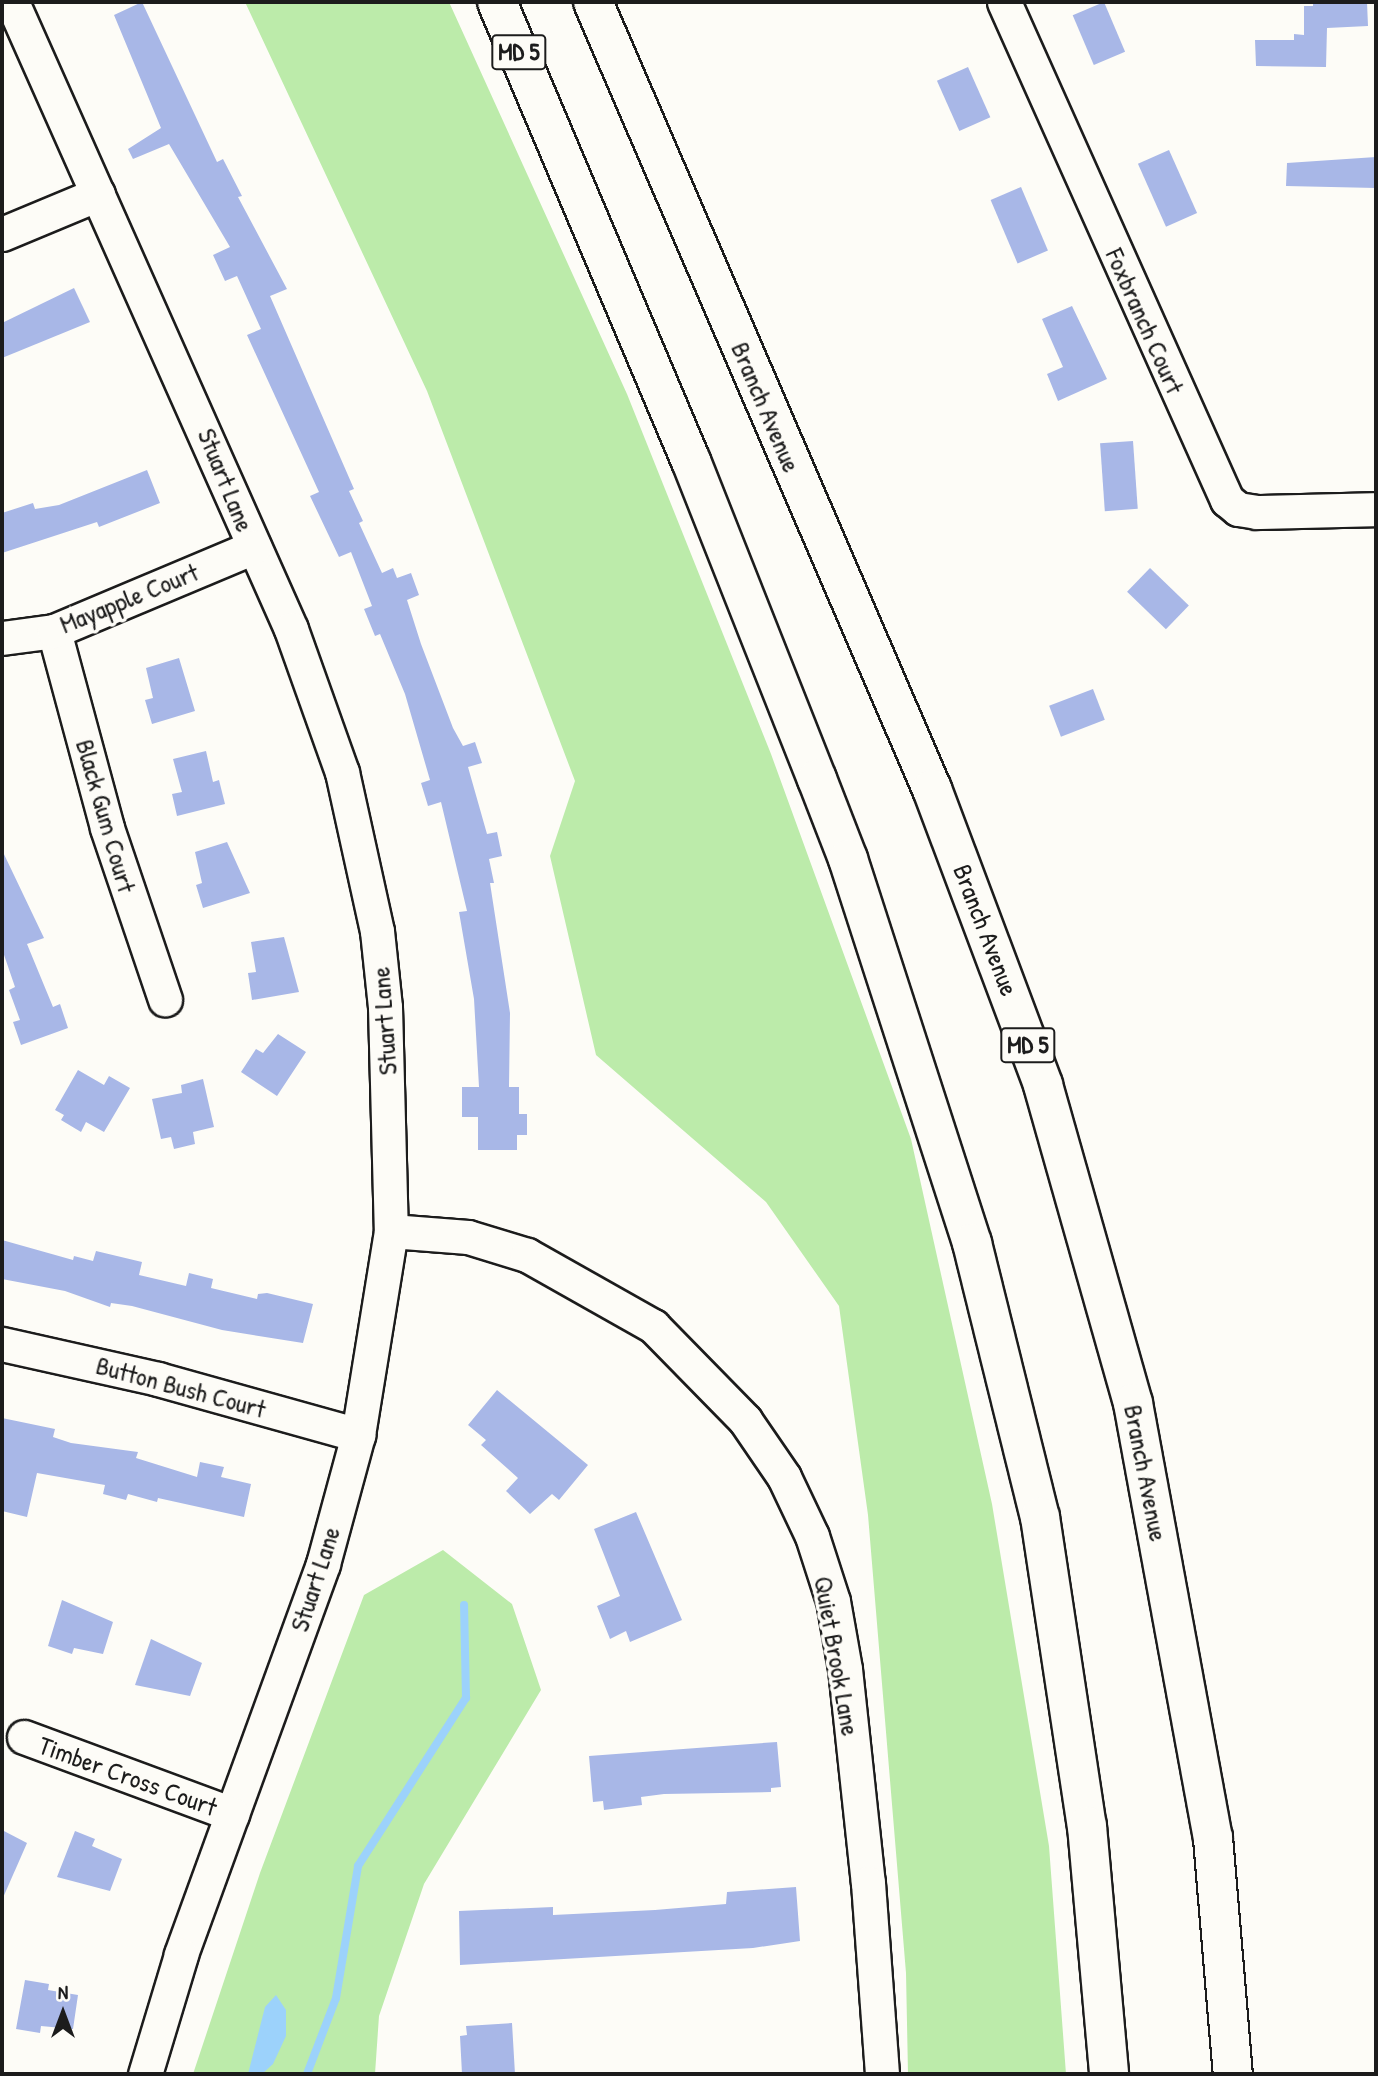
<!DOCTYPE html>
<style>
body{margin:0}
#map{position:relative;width:1378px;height:2076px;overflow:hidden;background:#fdfcf7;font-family:"Patrick Hand",sans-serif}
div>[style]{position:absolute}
.green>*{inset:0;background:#bcebaa}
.water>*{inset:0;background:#9cd2fb}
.stream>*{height:8px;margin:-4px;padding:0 4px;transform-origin:4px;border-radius:4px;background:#9cd2fb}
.building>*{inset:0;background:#a8b7e7;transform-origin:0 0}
.roads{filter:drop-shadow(2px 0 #1c1c1c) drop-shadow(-2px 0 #1c1c1c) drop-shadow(0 2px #1c1c1c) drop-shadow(0 -2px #1c1c1c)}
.minor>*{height:33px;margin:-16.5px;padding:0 16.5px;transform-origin:16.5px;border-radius:16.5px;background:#fdfcf7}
.highway>*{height:38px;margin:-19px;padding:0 19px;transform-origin:19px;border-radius:19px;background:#fdfcf7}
span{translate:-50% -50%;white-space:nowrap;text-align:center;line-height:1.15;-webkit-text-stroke:7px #fdfcf7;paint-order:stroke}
.shield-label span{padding:2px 5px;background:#fdfcf7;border:2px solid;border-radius:5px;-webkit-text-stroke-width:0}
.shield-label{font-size:24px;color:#1c1c1c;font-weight:700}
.street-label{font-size:26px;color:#1c1c1c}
.frame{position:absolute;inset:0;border:4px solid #1c1c1c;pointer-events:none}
.north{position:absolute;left:28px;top:1978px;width:70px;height:70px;-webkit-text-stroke:5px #fdfcf7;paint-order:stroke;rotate:0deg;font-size:19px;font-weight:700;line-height:28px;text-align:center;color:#1c1c1c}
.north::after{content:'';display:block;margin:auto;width:24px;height:32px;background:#1c1c1c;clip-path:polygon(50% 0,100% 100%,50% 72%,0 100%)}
</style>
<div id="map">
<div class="green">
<i style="clip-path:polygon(245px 2px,449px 2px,627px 394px,771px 754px,911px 1139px,992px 1504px,1049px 1846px,1066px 2074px,908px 2074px,906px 1973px,868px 1515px,839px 1306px,766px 1202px,596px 1055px,550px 856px,575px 781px,427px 391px)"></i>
<i style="clip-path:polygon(443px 1550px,512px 1604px,541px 1690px,424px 1884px,379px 2016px,375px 2074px,193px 2074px,260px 1873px,364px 1595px)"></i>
</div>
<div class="water">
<i style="clip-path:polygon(276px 1995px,286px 2010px,286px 2036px,273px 2064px,262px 2074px,248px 2074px,265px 2007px)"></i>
</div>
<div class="stream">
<i style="left:307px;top:2074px;width:81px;rotate:-69.1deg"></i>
<i style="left:336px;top:1998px;width:134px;rotate:-80.5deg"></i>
<i style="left:358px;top:1866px;width:200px;rotate:-57.3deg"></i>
<i style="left:466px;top:1698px;width:93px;rotate:-91.2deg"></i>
</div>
<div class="building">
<i style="clip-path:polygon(142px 2px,217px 162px,223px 159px,242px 196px,238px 197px,287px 289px,270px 296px,354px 489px,349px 491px,363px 521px,359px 523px,382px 573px,393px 568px,397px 578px,411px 573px,419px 595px,407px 600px,421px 644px,453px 728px,463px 746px,475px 742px,482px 763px,468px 767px,487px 834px,497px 832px,502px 856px,489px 859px,494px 883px,490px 883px,510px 1013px,509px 1087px,519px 1087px,519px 1114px,527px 1114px,527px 1135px,517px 1135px,517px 1150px,478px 1150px,478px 1117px,462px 1117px,462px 1087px,479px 1087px,474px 999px,459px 912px,467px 911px,441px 802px,428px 806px,421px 783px,430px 780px,405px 694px,380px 634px,375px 636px,364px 609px,372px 606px,351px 552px,339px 557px,310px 496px,319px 492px,247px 335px,261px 329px,237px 276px,225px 281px,213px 255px,230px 247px,169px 144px,133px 159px,128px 149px,161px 128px,114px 15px)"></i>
<i style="left:1104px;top:2px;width:54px;height:34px;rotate:67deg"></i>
<i style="clip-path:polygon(1313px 2px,1367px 2px,1368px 26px,1327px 28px,1326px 67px,1256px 66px,1255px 40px,1294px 40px,1294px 34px,1304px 35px,1304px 6px,1313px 6px)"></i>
<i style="left:968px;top:67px;width:55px;height:34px;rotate:66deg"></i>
<i style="left:1169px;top:150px;width:69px;height:34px;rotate:66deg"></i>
<i style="clip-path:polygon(1376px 157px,1376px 188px,1286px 186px,1287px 163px)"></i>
<i style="left:1021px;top:187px;width:69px;height:33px;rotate:67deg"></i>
<i style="clip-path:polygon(74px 288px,90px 322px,2px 358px,2px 323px)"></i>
<i style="clip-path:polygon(1072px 306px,1107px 379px,1058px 401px,1047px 374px,1063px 367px,1042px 319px)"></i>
<i style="left:1133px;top:441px;width:68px;height:33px;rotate:86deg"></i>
<i style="clip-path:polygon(147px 470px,160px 503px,99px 527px,97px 522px,2px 553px,2px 513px,33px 503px,35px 509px,59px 505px)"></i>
<i style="left:1150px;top:568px;width:54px;height:33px;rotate:44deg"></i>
<i style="clip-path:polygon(179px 658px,195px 711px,152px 724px,145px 700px,153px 698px,146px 668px)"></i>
<i style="left:1093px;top:689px;width:33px;height:47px;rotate:69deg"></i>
<i style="clip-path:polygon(206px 751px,213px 782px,219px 780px,225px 804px,177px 816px,172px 794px,182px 792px,173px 759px)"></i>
<i style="clip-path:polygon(227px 842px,250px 893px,203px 908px,196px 885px,202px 883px,195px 852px)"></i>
<i style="clip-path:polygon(2px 850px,44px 938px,27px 944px,53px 1007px,60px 1004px,68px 1028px,21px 1045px,13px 1022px,20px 1020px,9px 990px,15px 987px,2px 949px)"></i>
<i style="clip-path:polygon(284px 937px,299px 992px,252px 1000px,248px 973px,256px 972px,251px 942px)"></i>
<i style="clip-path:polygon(278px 1034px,306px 1052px,277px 1096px,241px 1072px,256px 1049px,263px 1053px)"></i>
<i style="clip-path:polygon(78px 1070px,104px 1085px,109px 1076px,130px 1088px,104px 1132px,86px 1122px,81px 1132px,61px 1120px,64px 1115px,55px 1110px)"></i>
<i style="clip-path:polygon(203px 1079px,214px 1127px,193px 1132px,195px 1144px,174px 1149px,171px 1137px,161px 1139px,152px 1099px,182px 1093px,181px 1085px)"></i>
<i style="clip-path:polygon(2px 1240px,73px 1260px,74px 1256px,93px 1261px,96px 1251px,142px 1262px,139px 1275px,186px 1286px,189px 1273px,213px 1279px,211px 1288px,257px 1299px,258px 1294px,267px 1293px,313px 1304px,303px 1343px,222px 1330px,132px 1306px,111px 1303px,110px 1307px,65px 1291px,2px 1279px)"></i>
<i style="clip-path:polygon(497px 1390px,588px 1465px,559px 1500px,552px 1494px,530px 1514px,506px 1491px,518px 1478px,481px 1445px,486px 1440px,468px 1425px)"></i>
<i style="clip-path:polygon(2px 1418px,55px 1429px,53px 1437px,71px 1443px,138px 1452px,136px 1458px,197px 1477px,200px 1462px,224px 1467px,221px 1477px,251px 1484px,244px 1517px,158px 1498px,157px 1502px,128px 1494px,126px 1500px,103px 1494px,105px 1485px,37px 1473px,27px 1517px,2px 1511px)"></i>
<i style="clip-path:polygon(636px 1512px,682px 1620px,630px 1642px,626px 1631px,610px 1639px,597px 1606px,620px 1596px,594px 1529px)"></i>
<i style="clip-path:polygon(62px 1600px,113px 1622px,103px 1654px,74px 1648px,72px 1654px,48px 1646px)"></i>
<i style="clip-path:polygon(151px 1639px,202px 1663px,190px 1696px,135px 1685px)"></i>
<i style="clip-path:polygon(777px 1742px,781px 1787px,771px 1788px,771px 1792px,664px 1794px,641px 1797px,642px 1805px,604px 1810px,603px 1801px,593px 1802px,589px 1756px)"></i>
<i style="clip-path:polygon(2px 1830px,27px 1843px,2px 1900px)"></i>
<i style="clip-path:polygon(75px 1831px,95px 1839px,92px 1846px,122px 1859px,110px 1891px,57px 1877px)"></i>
<i style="clip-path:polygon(796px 1887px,800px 1941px,753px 1948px,460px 1965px,459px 1911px,553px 1907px,553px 1915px,655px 1910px,726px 1904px,727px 1892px)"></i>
<i style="clip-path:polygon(25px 1980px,49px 1984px,48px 1990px,78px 1995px,73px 2029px,41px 2026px,40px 2033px,16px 2029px)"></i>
<i style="clip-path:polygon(512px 2023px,515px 2074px,462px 2074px,460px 2036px,467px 2035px,466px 2026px)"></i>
</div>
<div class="roads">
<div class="minor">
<i style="left:12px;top:2px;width:686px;rotate:66.01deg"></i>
<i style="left:291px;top:629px;width:152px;rotate:70.4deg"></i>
<i style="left:342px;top:772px;width:163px;rotate:77.6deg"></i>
<i style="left:377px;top:931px;width:76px;rotate:84deg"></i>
<i style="left:385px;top:1007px;width:224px;rotate:88.5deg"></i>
<i style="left:391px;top:1231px;width:207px;rotate:99.2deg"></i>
<i style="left:358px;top:1435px;width:134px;rotate:105.2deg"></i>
<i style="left:323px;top:1564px;width:416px;rotate:110deg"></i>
<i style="left:181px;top:1955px;width:124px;rotate:106.8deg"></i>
<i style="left:1004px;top:2px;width:546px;rotate:65.88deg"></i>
<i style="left:1227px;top:500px;width:14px;rotate:39deg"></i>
<i style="left:1238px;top:509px;width:18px;rotate:9deg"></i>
<i style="left:1256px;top:512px;width:120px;rotate:-1.4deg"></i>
<i style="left:2px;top:234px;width:104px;rotate:-22.6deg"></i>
<i style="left:54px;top:631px;width:204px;rotate:74.9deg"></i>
<i style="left:107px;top:828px;width:181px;rotate:71.3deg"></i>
<i style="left:2px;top:638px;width:52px;rotate:-7.7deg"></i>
<i style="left:54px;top:631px;width:217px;rotate:-22.8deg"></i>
<i style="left:391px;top:1231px;width:77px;rotate:4.5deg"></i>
<i style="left:468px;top:1237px;width:62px;rotate:17deg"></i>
<i style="left:527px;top:1255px;width:145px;rotate:29.4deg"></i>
<i style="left:653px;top:1326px;width:132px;rotate:45.6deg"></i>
<i style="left:745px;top:1420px;width:69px;rotate:55.6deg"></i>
<i style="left:784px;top:1477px;width:65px;rotate:64.6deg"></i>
<i style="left:812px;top:1536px;width:68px;rotate:72.1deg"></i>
<i style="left:833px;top:1601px;width:69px;rotate:80deg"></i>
<i style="left:845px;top:1669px;width:215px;rotate:83.9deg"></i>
<i style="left:868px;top:1883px;width:192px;rotate:85.8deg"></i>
<i style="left:2px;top:1344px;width:160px;rotate:12.6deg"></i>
<i style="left:158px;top:1379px;width:208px;rotate:15.6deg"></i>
<i style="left:24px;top:1737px;width:222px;rotate:20.3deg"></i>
</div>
<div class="highway">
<i style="left:497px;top:2px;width:498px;rotate:67.1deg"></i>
<i style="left:691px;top:461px;width:342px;rotate:68.4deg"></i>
<i style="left:817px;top:779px;width:86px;rotate:68.8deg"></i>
<i style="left:848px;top:859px;width:404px;rotate:72.1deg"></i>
<i style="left:972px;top:1243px;width:282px;rotate:76.1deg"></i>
<i style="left:1040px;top:1517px;width:313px;rotate:81.4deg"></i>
<i style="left:1087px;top:1826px;width:249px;rotate:84.9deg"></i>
<i style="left:593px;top:2px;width:857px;rotate:66.7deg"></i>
<i style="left:932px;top:789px;width:316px;rotate:69.4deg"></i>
<i style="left:1043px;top:1085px;width:330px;rotate:74.2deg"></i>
<i style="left:1133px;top:1403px;width:442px;rotate:79.6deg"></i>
<i style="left:1213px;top:1838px;width:237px;rotate:85.2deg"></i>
</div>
</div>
<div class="shield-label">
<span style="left:519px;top:52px">MD 5</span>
<span style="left:1028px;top:1045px">MD 5</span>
</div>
<div class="street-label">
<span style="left:1145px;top:321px;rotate:66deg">Foxbranch Court</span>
<span style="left:766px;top:407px;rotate:67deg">Branch Avenue</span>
<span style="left:226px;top:480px;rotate:68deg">Stuart Lane</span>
<span style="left:129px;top:598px;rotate:-22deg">Mayapple Court</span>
<span style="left:106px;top:816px;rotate:74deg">Black Gum Court</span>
<span style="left:986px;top:930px;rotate:69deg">Branch Avenue</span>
<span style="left:384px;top:1021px;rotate:-94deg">Stuart Lane</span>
<span style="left:181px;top:1387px;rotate:15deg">Button Bush Court</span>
<span style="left:1146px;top:1473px;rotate:79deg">Branch Avenue</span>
<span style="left:315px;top:1579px;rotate:-72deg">Stuart Lane</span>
<span style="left:837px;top:1656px;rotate:80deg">Quiet Brook Lane</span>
<span style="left:128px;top:1776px;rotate:20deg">Timber Cross Court</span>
</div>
<div class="frame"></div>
<div class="north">N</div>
</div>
